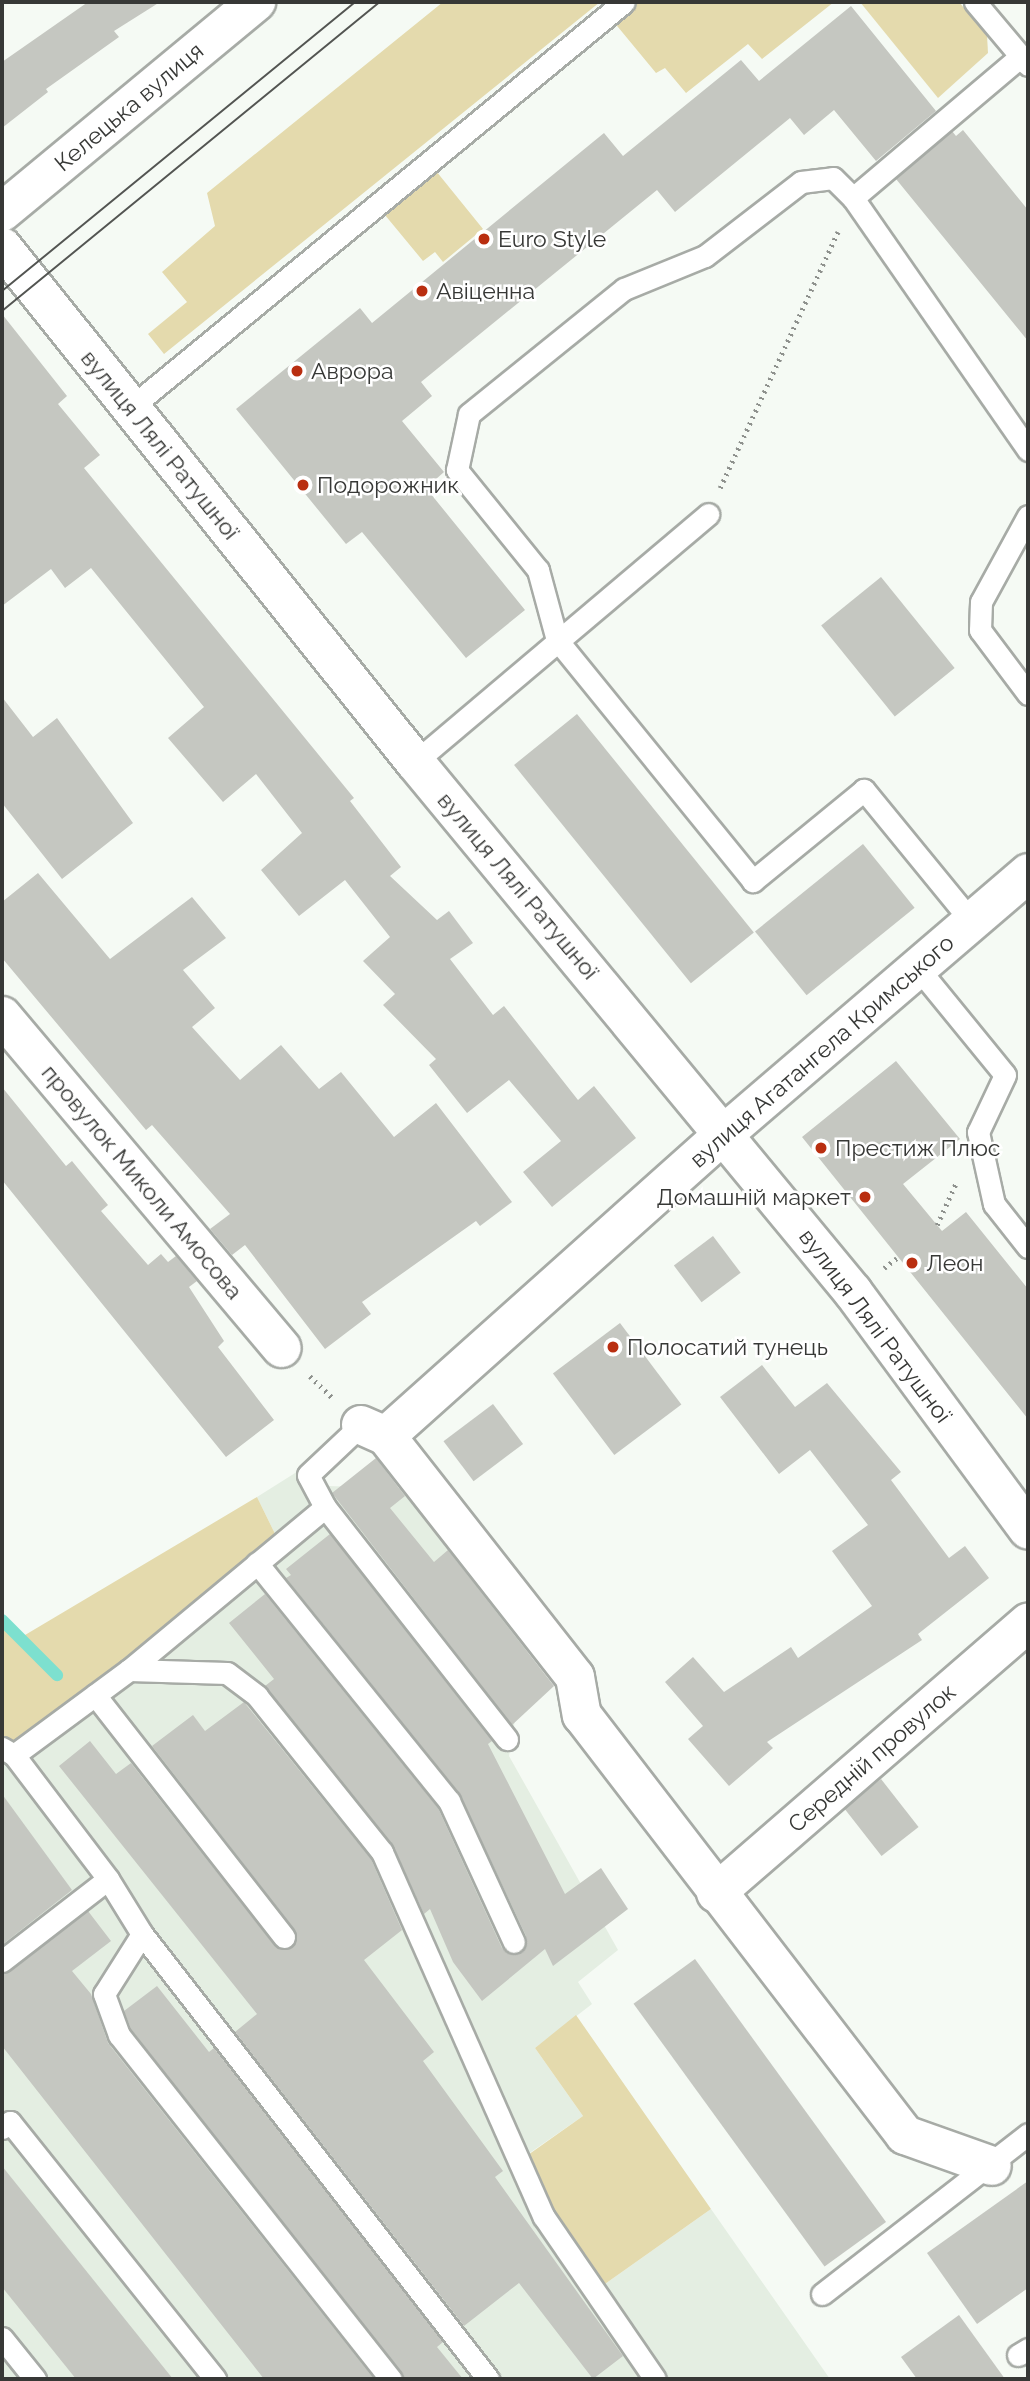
<!DOCTYPE html>
<meta charset="utf-8">
<style>
body{margin:0}
#map{position:relative;width:1030px;height:2381px;overflow:hidden;background:#f5faf4;font-family:Raleway,sans-serif}
div>[style]{position:absolute}
.built>*{inset:0;background:#e4eee2}
.green>*{inset:0;background:#e4daad}
.stream>*{height:12px;margin:-6px;padding:0 6px;transform-origin:6px;border-radius:6px;background:#7de0cf}
.building>*{inset:0;background:#c5c7c1;transform-origin:0 0}
.path>*{height:4.5px;margin-top:-2.25px;transform-origin:0;background:repeating-linear-gradient(90deg,#8e918d 0 2px,transparent 0 7px)}
.roads{filter:drop-shadow(2px 0 #a7aba6) drop-shadow(-2px 0 #a7aba6) drop-shadow(0 2px #a7aba6) drop-shadow(0 -2px #a7aba6)}
.service>*{height:21px;margin:-10.5px;padding:0 10.5px;transform-origin:10.5px;border-radius:10.5px;background:#fff}
.minor>*{height:38px;margin:-19px;padding:0 19px;transform-origin:19px;border-radius:19px;background:#fff}
.secondary>*{height:38px;margin:-19px;padding:0 19px;transform-origin:19px;border-radius:19px;background:#fff}
.tram>*{height:2px;margin:-1px;padding:0 1px;transform-origin:1px;border-radius:1px;background:#535552}
.dots>*{width:19px;height:19px;translate:-50% -50%;box-sizing:border-box;border:4px solid #fff;border-radius:50%}
span{translate:-50% -50%;white-space:nowrap;text-align:center;line-height:1.15;-webkit-text-stroke:5px #fff;paint-order:stroke}
.street-label{font-size:23px;color:#373836}
.poi-label{font-size:23px;color:#373836}
.left{translate:0 -50%;text-align:left}
.right{translate:-100% -50%;text-align:right}
.frame{position:absolute;inset:0;border:4px solid #373836;pointer-events:none}
</style>
<div id="map">
<div class="built">
<i style="clip-path:polygon(311px 1463px,327px 1486px,428px 1489px,532px 1618px,509px 1756px,618px 1950px,578px 1982px,592px 2004px,535px 2048px,583px 2116px,518px 2161px,595px 2291px,711px 2209px,830px 2379px,2px 2379px,2px 1766px,280px 1544px,257px 1497px)"></i>
</div>
<div class="green">
<i style="clip-path:polygon(443px 2px,600px 2px,164px 354px,148px 334px,187px 302px,162px 272px,215px 226px,207px 193px)"></i>
<i style="clip-path:polygon(637px 2px,834px 2px,762px 59px,748px 44px,686px 93px,665px 68px,656px 73px,613px 21px)"></i>
<i style="clip-path:polygon(860px 2px,959px 2px,987px 35px,988px 53px,938px 98px)"></i>
<i style="clip-path:polygon(432px 166px,483px 229px,443px 262px,435px 252px,423px 261px,380px 209px)"></i>
<i style="clip-path:polygon(257px 1497px,280px 1544px,14px 1755px,2px 1748px,2px 1620px,20px 1638px)"></i>
<i style="clip-path:polygon(576px 2015px,711px 2209px,595px 2291px,518px 2162px,583px 2116px,535px 2048px)"></i>
</div>
<div class="stream">
<i style="left:2px;top:1620px;width:78px;rotate:45deg"></i>
</div>
<div class="building">
<i style="clip-path:polygon(88px 2px,160px 2px,114px 31px,119px 37px,46px 89px,48px 92px,2px 128px,2px 62px)"></i>
<i style="clip-path:polygon(851px 6px,936px 111px,876px 161px,834px 110px,804px 135px,790px 118px,675px 212px,657px 190px,421px 382px,432px 396px,402px 421px,444px 472px,426px 488px,525px 610px,466px 658px,362px 532px,346px 544px,236px 409px,360px 308px,372px 323px,604px 133px,623px 156px,741px 60px,759px 81px)"></i>
<i style="clip-path:polygon(963px 130px,1028px 210px,1028px 341px,896px 179px,952px 131px,956px 136px)"></i>
<i style="clip-path:polygon(2px 314px,67px 396px,58px 404px,100px 455px,84px 468px,354px 798px,350px 801px,401px 867px,390px 876px,437px 920px,449px 911px,473px 943px,450px 959px,493px 1015px,504px 1006px,578px 1100px,594px 1086px,636px 1138px,552px 1207px,523px 1172px,561px 1141px,509px 1080px,467px 1113px,429px 1065px,436px 1059px,383px 1005px,395px 994px,363px 961px,390px 937px,345px 880px,299px 916px,261px 870px,302px 833px,256px 774px,223px 802px,168px 738px,204px 707px,91px 568px,65px 588px,51px 569px,2px 606px)"></i>
<i style="left:881px;top:577px;width:117px;height:77px;rotate:51deg"></i>
<i style="clip-path:polygon(2px 697px,33px 737px,57px 718px,133px 823px,62px 879px,2px 803px)"></i>
<i style="left:577px;top:714px;width:281px;height:81px;rotate:51deg"></i>
<i style="left:863px;top:844px;width:82px;height:139px;rotate:51deg"></i>
<i style="clip-path:polygon(38px 873px,110px 959px,192px 897px,226px 938px,183px 970px,215px 1008px,192px 1027px,240px 1080px,281px 1045px,319px 1089px,341px 1072px,394px 1137px,436px 1103px,512px 1202px,480px 1226px,476px 1221px,362px 1302px,371px 1314px,325px 1349px,245px 1245px,232px 1255px,210px 1229px,230px 1214px,152px 1125px,146px 1130px,2px 958px,2px 902px)"></i>
<i style="clip-path:polygon(896px 1061px,960px 1139px,903px 1184px,942px 1231px,966px 1212px,1028px 1289px,1028px 1419px,802px 1137px)"></i>
<i style="clip-path:polygon(2px 1087px,66px 1166px,72px 1161px,108px 1205px,101px 1211px,148px 1265px,161px 1254px,168px 1262px,176px 1256px,197px 1281px,189px 1287px,224px 1341px,218px 1347px,274px 1420px,226px 1457px,2px 1180px)"></i>
<i style="left:713px;top:1236px;width:46px;height:49px;rotate:53deg"></i>
<i style="left:620px;top:1323px;width:102px;height:84px;rotate:53deg"></i>
<i style="clip-path:polygon(762px 1365px,795px 1407px,827px 1383px,901px 1472px,891px 1480px,949px 1558px,965px 1546px,989px 1578px,918px 1634px,922px 1640px,767px 1742px,773px 1748px,729px 1786px,688px 1739px,703px 1726px,665px 1682px,693px 1657px,724px 1692px,791px 1647px,798px 1658px,872px 1606px,832px 1551px,868px 1525px,810px 1450px,779px 1474px,720px 1397px)"></i>
<i style="left:493px;top:1404px;width:50px;height:62px;rotate:53deg"></i>
<i style="clip-path:polygon(376px 1458px,405px 1496px,390px 1508px,434px 1562px,448px 1550px,554px 1686px,512px 1725px,332px 1493px)"></i>
<i style="clip-path:polygon(330px 1534px,492px 1741px,488px 1744px,565px 1894px,601px 1868px,628px 1909px,553px 1966px,545px 1949px,482px 2001px,453px 1962px,430px 1909px,424px 1914px,392px 1844px,265px 1686px,274px 1679px,229px 1623px,265px 1594px,438px 1808px,502px 1948px,512px 1955px,524px 1950px,526px 1936px,459px 1793px,286px 1578px,291px 1575px,286px 1569px)"></i>
<i style="clip-path:polygon(244px 1702px,371px 1859px,402px 1930px,364px 1960px,434px 2052px,423px 2061px,503px 2171px,495px 2177px,623px 2356px,593px 2379px,519px 2283px,464px 2326px,235px 2032px,257px 2014px,59px 1766px,90px 1741px,116px 1774px,131px 1763px,274px 1945px,286px 1950px,296px 1941px,294px 1929px,152px 1746px,193px 1715px,205px 1731px)"></i>
<i style="left:881px;top:1779px;width:61px;height:47px;rotate:52deg"></i>
<i style="clip-path:polygon(2px 1794px,72px 1890px,2px 1945px)"></i>
<i style="clip-path:polygon(88px 1911px,111px 1941px,72px 1971px,91px 1994px,108px 2043px,374px 2379px,264px 2379px,2px 2046px,2px 1974px)"></i>
<i style="left:695px;top:1959px;width:325px;height:76px;rotate:54deg"></i>
<i style="clip-path:polygon(157px 1986px,209px 2052px,214px 2048px,443px 2342px,437px 2347px,463px 2379px,404px 2379px,131px 2029px,124px 2011px)"></i>
<i style="clip-path:polygon(2px 2166px,173px 2379px,76px 2379px,2px 2287px)"></i>
<i style="clip-path:polygon(1028px 2181px,1028px 2288px,977px 2324px,927px 2253px)"></i>
<i style="clip-path:polygon(959px 2315px,1005px 2379px,917px 2379px,901px 2357px)"></i>
</div>
<div class="path">
<i style="left:720px;top:488px;width:282px;rotate:-65.3deg"></i>
<i style="left:937px;top:1225px;width:48px;rotate:-65.6deg"></i>
<i style="left:884px;top:1268px;width:16px;rotate:-38deg"></i>
<i style="left:310px;top:1376px;width:33px;rotate:44deg"></i>
</div>
<div class="roads">
<div class="service">
<i style="left:975px;top:2px;width:82px;rotate:49.9deg"></i>
<i style="left:853px;top:198px;width:219px;rotate:-40.2deg"></i>
<i style="left:130px;top:408px;width:639px;rotate:-39.42deg"></i>
<i style="left:1028px;top:516px;width:98px;rotate:118.7deg"></i>
<i style="left:981px;top:602px;width:28px;rotate:92deg"></i>
<i style="left:980px;top:630px;width:80px;rotate:53.1deg"></i>
<i style="left:415px;top:762px;width:384px;rotate:-40.2deg"></i>
<i style="left:972px;top:922px;width:171px;rotate:-129.3deg"></i>
<i style="left:864px;top:790px;width:144px;rotate:140.7deg"></i>
<i style="left:753px;top:881px;width:311px;rotate:-129.1deg"></i>
<i style="left:557px;top:640px;width:73px;rotate:-105.2deg"></i>
<i style="left:538px;top:570px;width:129px;rotate:-129deg"></i>
<i style="left:457px;top:470px;width:57px;rotate:-77.9deg"></i>
<i style="left:469px;top:414px;width:199px;rotate:-38.9deg"></i>
<i style="left:624px;top:289px;width:87px;rotate:-22.2deg"></i>
<i style="left:705px;top:256px;width:121px;rotate:-37.6deg"></i>
<i style="left:801px;top:182px;width:32px;rotate:-7deg"></i>
<i style="left:833px;top:178px;width:28px;rotate:45deg"></i>
<i style="left:853px;top:198px;width:307px;rotate:55.2deg"></i>
<i style="left:917px;top:967px;width:139px;rotate:50.8deg"></i>
<i style="left:1005px;top:1075px;width:63px;rotate:115.3deg"></i>
<i style="left:978px;top:1132px;width:74px;rotate:77.5deg"></i>
<i style="left:994px;top:1204px;width:55px;rotate:51.7deg"></i>
<i style="left:325px;top:1507px;width:36px;rotate:-118deg"></i>
<i style="left:308px;top:1475px;width:73px;rotate:-43.3deg"></i>
<i style="left:257px;top:1563px;width:306px;rotate:51.1deg"></i>
<i style="left:449px;top:1801px;width:155px;rotate:65.3deg"></i>
<i style="left:129px;top:1670px;width:98px;rotate:1.8deg"></i>
<i style="left:227px;top:1673px;width:38px;rotate:37deg"></i>
<i style="left:257px;top:1696px;width:200px;rotate:51.3deg"></i>
<i style="left:382px;top:1852px;width:399px;rotate:66.1deg"></i>
<i style="left:544px;top:2217px;width:196px;rotate:55.6deg"></i>
<i style="left:95px;top:1695px;width:307px;rotate:52deg"></i>
<i style="left:2px;top:1748px;width:14px;rotate:30deg"></i>
<i style="left:14px;top:1755px;width:156px;rotate:52.8deg"></i>
<i style="left:108px;top:1879px;width:65px;rotate:58.3deg"></i>
<i style="left:142px;top:1934px;width:564px;rotate:52.13deg"></i>
<i style="left:14px;top:1755px;width:143px;rotate:-36.5deg"></i>
<i style="left:129px;top:1670px;width:255px;rotate:-39.7deg"></i>
<i style="left:325px;top:1507px;width:295px;rotate:51.9deg"></i>
<i style="left:142px;top:1934px;width:71px;rotate:122.3deg"></i>
<i style="left:104px;top:1994px;width:44px;rotate:69.9deg"></i>
<i style="left:119px;top:2035px;width:439px;rotate:51.7deg"></i>
<i style="left:2px;top:1961px;width:134px;rotate:-37.7deg"></i>
<i style="left:2px;top:2128px;width:10px;rotate:-37deg"></i>
<i style="left:10px;top:2122px;width:329px;rotate:51.4deg"></i>
<i style="left:822px;top:2294px;width:261px;rotate:-37.8deg"></i>
<i style="left:2px;top:2338px;width:53px;rotate:51.2deg"></i>
<i style="left:1018px;top:2355px;width:12px;rotate:-31deg"></i>
</div>
<div class="minor">
<i style="left:2px;top:247px;width:660px;rotate:51.27deg"></i>
<i style="left:415px;top:762px;width:688px;rotate:50.43deg"></i>
<i style="left:853px;top:1292px;width:295px;rotate:53.6deg"></i>
<i style="left:2px;top:1016px;width:434px;rotate:49.9deg"></i>
<i style="left:361px;top:1425px;width:27px;rotate:24deg"></i>
<i style="left:386px;top:1436px;width:453px;rotate:-41.8deg"></i>
<i style="left:724px;top:1134px;width:401px;rotate:-40.6deg"></i>
<i style="left:386px;top:1436px;width:306px;rotate:51.9deg"></i>
<i style="left:575px;top:1677px;width:39px;rotate:80deg"></i>
<i style="left:582px;top:1715px;width:530px;rotate:52.44deg"></i>
<i style="left:905px;top:2135px;width:92px;rotate:19.6deg"></i>
<i style="left:716px;top:1893px;width:413px;rotate:-40.9deg"></i>
</div>
<div class="secondary">
<i style="left:2px;top:212px;width:330px;rotate:-39.6deg"></i>
</div>
</div>
<div class="tram">
<i style="left:2px;top:291px;width:456px;rotate:-39.3deg"></i>
<i style="left:2px;top:311px;width:488px;rotate:-39.3deg"></i>
</div>
<div class="dots">
<i style="left:484px;top:239px;background:#b92e10"></i>
<i style="left:422px;top:291px;background:#b92e10"></i>
<i style="left:297px;top:371px;background:#b92e10"></i>
<i style="left:303px;top:485px;background:#b92e10"></i>
<i style="left:821px;top:1148px;background:#b92e10"></i>
<i style="left:865px;top:1197px;background:#b92e10"></i>
<i style="left:912px;top:1263px;background:#b92e10"></i>
<i style="left:613px;top:1347px;background:#b92e10"></i>
</div>
<div class="street-label">
<span style="left:129px;top:107px;rotate:-40deg">Келецька вулиця</span>
<span style="left:160px;top:445px;rotate:51deg">вулиця Лялі Ратушної</span>
<span style="left:518px;top:886px;rotate:50deg">вулиця Лялі Ратушної</span>
<span style="left:822px;top:1051px;rotate:-41deg">вулиця Агатангела Кримського</span>
<span style="left:142px;top:1182px;rotate:50deg">провулок Миколи Амосова</span>
<span style="left:875px;top:1326px;rotate:53deg">вулиця Лялі Ратушної</span>
<span style="left:872px;top:1758px;rotate:-41deg">Середній провулок</span>
</div>
<div class="poi-label">
<span class="left" style="left:498px;top:239px">Euro Style</span>
<span class="left" style="left:436px;top:291px">Авіценна</span>
<span class="left" style="left:311px;top:371px">Аврора</span>
<span class="left" style="left:317px;top:485px">Подорожник</span>
<span class="left" style="left:835px;top:1148px">Престиж Плюс</span>
<span class="right" style="left:851px;top:1197px">Домашній маркет</span>
<span class="left" style="left:926px;top:1263px">Леон</span>
<span class="left" style="left:627px;top:1347px">Полосатий тунець</span>
</div>
<div class="frame"></div>
</div>
